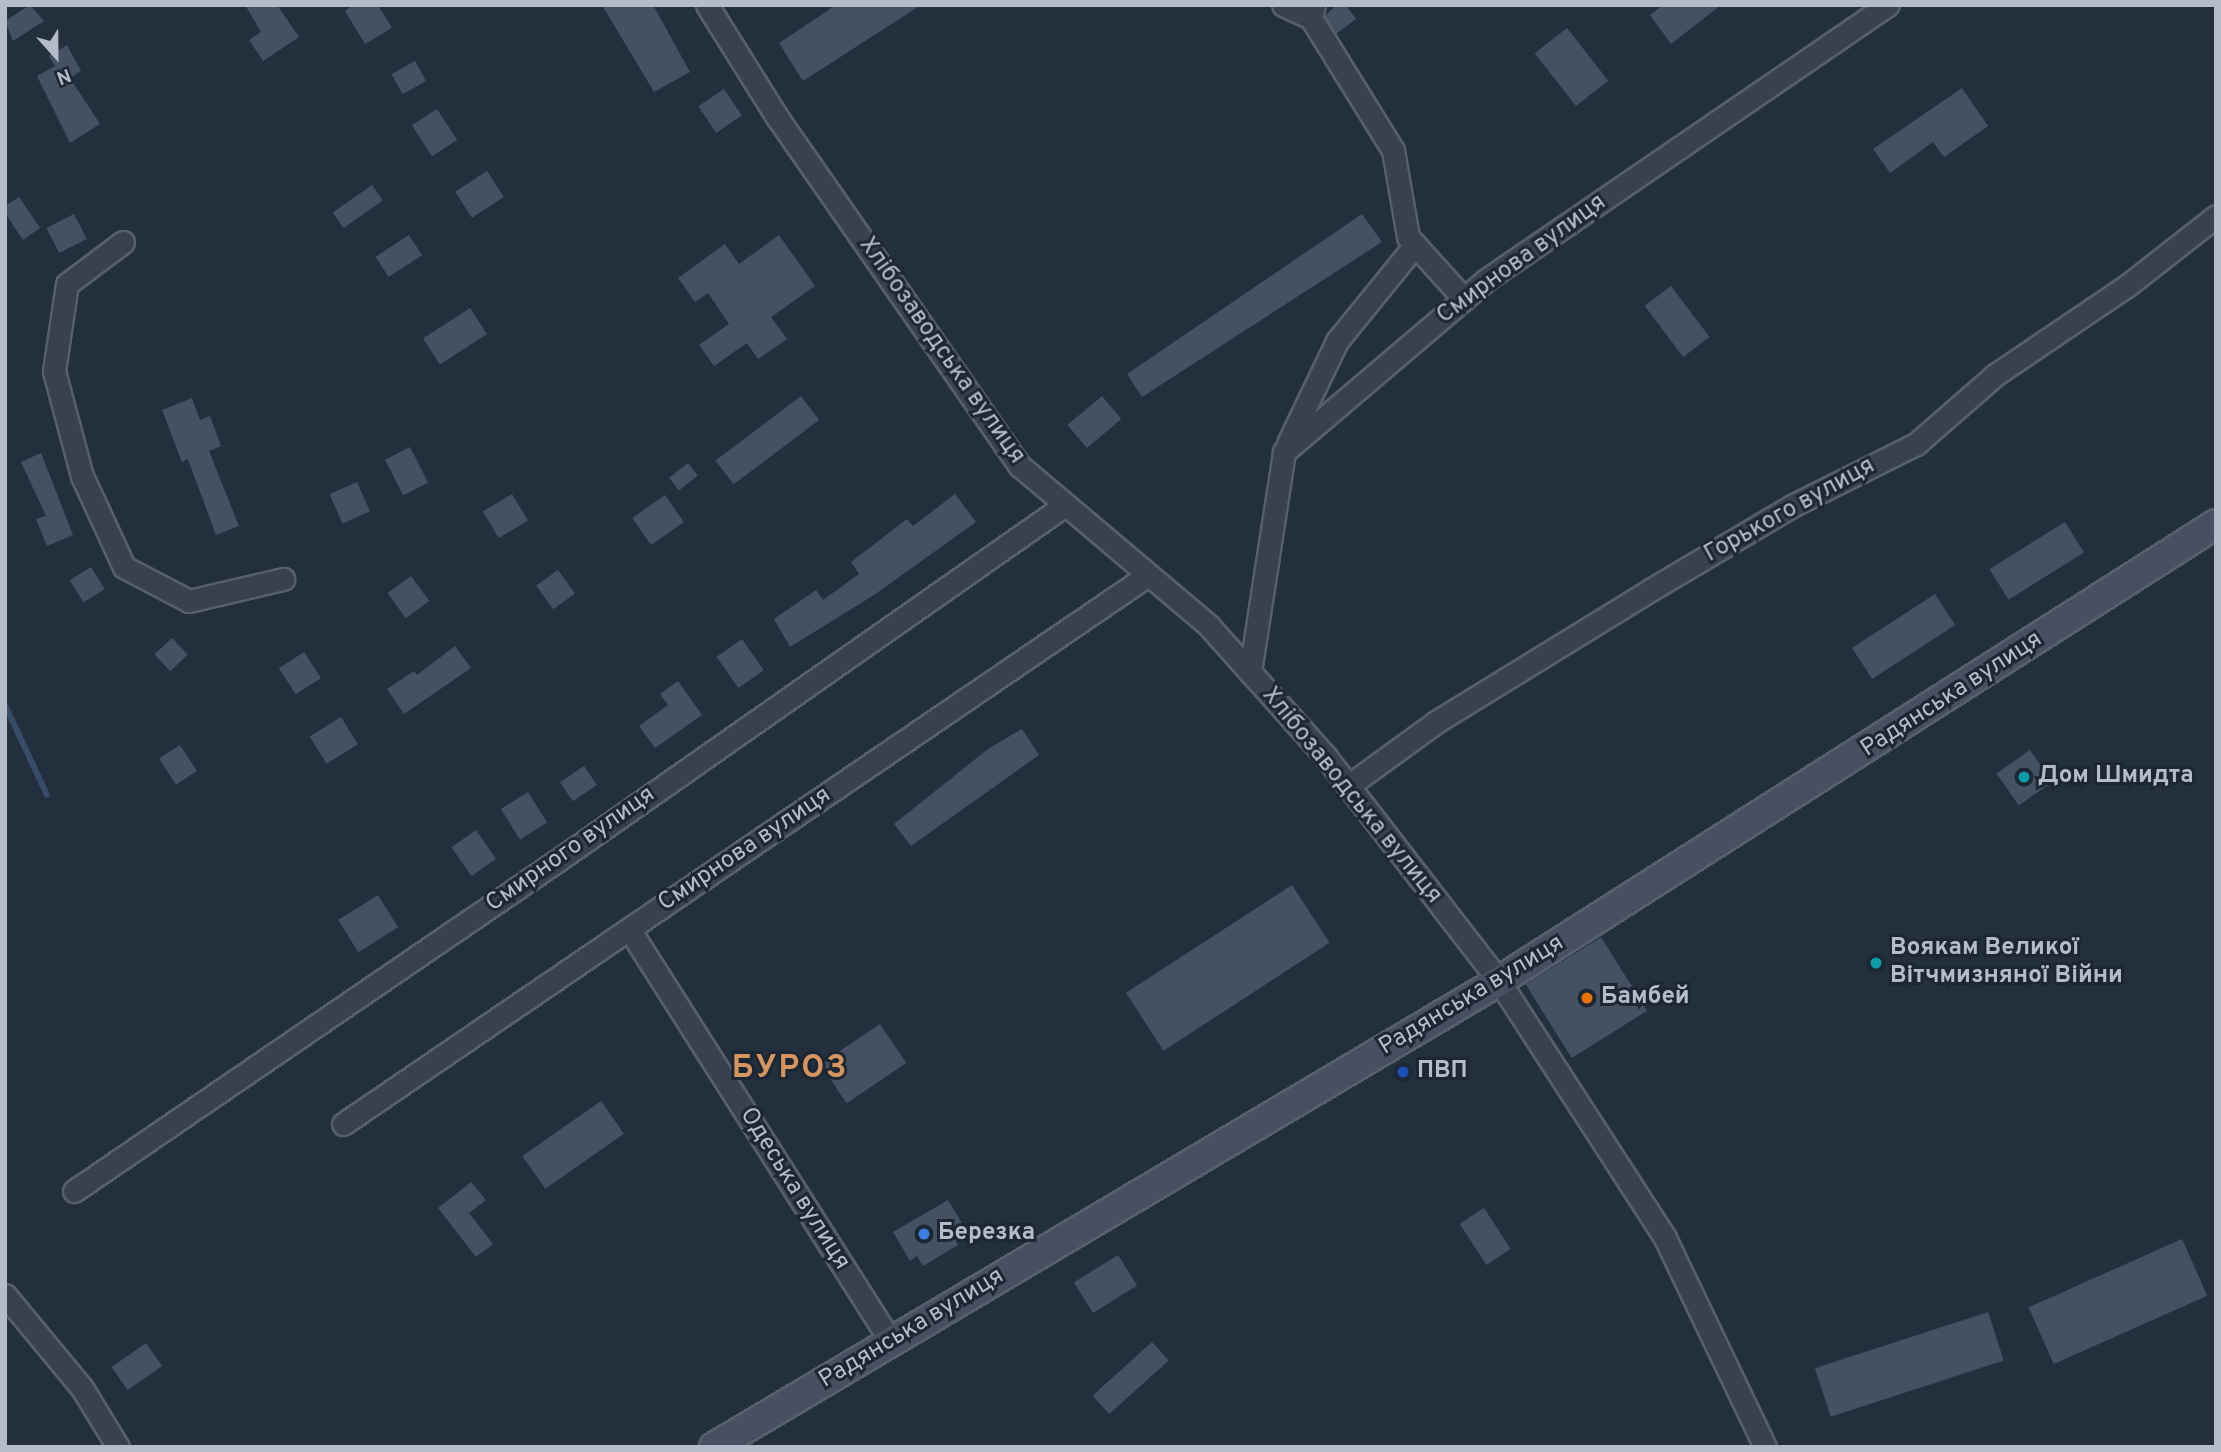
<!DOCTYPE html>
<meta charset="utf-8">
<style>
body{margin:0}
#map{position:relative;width:2221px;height:1452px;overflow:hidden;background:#242f3e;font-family:Overpass,sans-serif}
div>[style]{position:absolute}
.stream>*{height:6px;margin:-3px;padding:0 3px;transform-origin:3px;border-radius:3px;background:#394c67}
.building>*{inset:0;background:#455162;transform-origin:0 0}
.roads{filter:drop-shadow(2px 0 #565f6c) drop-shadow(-2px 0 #565f6c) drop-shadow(0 2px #565f6c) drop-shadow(0 -2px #565f6c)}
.street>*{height:21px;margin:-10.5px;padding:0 10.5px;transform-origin:10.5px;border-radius:10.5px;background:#38414e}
.secondary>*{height:28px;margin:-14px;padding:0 14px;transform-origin:14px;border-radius:14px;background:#465061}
.dots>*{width:19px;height:19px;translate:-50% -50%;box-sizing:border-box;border:4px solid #1d2633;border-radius:50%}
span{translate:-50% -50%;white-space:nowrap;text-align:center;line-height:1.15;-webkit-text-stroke:6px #1d2633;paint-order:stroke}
.street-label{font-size:24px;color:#b4bcc9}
.poi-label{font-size:24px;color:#b4bcc9;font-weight:700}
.left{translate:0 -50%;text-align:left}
.district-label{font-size:32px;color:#d59563;font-weight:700;letter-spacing:2px}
.frame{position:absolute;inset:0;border:7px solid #b4bcc9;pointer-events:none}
.north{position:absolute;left:21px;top:21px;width:70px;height:70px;-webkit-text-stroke:5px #1d2633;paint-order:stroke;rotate:159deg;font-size:19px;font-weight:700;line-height:28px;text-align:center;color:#b4bcc9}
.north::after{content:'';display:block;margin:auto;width:24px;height:32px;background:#b4bcc9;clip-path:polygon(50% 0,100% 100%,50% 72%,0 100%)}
</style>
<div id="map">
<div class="stream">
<i style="left:5px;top:705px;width:99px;rotate:65deg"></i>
</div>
<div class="building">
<i style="clip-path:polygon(30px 5px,44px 21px,13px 41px,5px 21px)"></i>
<i style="clip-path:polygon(245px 5px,277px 5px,299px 37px,263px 61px,249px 40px,261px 32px)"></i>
<i style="clip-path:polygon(353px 5px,378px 5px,392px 28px,365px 44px,345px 11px)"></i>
<i style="clip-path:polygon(602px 5px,653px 5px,690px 72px,654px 92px)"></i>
<i style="clip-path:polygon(836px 5px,921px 5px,803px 81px,779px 43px)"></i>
<i style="clip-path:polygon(1336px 5px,1346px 5px,1356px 19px,1336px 34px,1325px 16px)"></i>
<i style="clip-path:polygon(1663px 5px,1721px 5px,1671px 44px,1650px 15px)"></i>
<i style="left:1567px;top:28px;width:67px;height:41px;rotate:52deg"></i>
<i style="clip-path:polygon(67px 45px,81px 71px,70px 78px,100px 124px,70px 143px,37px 76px,55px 66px,49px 56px)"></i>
<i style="left:415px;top:61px;width:23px;height:27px;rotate:61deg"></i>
<i style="clip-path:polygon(1962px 88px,1988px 126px,1944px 157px,1933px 142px,1890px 173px,1873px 149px)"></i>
<i style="left:724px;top:89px;width:32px;height:31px;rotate:56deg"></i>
<i style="left:437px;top:109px;width:37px;height:30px;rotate:57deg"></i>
<i style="left:487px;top:171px;width:31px;height:38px;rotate:57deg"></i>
<i style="left:372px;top:185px;width:19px;height:48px;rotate:55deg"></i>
<i style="clip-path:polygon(19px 197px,40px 228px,23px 240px,5px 213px,5px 206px)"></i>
<i style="left:74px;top:214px;width:28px;height:31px;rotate:63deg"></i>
<i style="clip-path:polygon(1362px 214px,1382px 242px,1142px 397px,1127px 374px)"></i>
<i style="left:409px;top:235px;width:24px;height:40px;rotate:57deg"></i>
<i style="clip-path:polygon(779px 235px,815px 286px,771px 317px,787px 339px,758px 359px,747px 343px,714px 366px,699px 345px,729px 324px,708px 293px,695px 302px,678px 278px,725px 244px,739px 264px)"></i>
<i style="left:1671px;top:286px;width:64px;height:33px;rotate:53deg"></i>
<i style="left:470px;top:308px;width:31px;height:56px;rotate:57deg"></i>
<i style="left:801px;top:396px;width:30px;height:107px;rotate:53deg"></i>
<i style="left:1102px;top:396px;width:30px;height:45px;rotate:50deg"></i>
<i style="clip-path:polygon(192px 398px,200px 420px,210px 416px,221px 446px,209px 451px,239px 526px,216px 535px,188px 459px,182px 462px,162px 410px)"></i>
<i style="left:410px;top:447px;width:40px;height:28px;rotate:63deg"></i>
<i style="clip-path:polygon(41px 453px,73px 535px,47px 546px,36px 519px,46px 516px,21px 462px)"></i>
<i style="left:688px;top:463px;width:16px;height:24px;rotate:52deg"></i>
<i style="left:357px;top:482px;width:32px;height:30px;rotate:66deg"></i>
<i style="left:512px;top:494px;width:31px;height:34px;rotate:59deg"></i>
<i style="clip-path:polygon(955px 494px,976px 522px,874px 595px,790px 647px,774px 619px,816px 590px,823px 600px,859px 574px,851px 562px,907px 519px,913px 526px)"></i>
<i style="left:665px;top:495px;width:33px;height:40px;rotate:55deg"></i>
<i style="left:2065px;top:522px;width:36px;height:89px;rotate:58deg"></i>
<i style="left:91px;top:567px;width:26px;height:25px;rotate:58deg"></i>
<i style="left:558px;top:570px;width:29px;height:27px;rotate:54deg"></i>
<i style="left:411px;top:576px;width:31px;height:29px;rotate:54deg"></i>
<i style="left:1935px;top:594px;width:37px;height:99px;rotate:57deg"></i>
<i style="left:172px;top:638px;width:23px;height:24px;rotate:47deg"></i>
<i style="left:742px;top:639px;width:38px;height:31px;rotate:55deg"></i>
<i style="clip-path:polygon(455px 646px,471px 668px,404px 714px,387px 689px,414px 671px,417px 675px)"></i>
<i style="left:304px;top:652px;width:31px;height:30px;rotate:57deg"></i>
<i style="clip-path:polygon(678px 681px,702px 715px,655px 748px,639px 726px,668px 705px,660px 694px)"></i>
<i style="left:341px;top:717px;width:32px;height:37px;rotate:58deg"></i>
<i style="clip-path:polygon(1022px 729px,1039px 755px,911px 846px,894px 824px,988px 749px)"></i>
<i style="left:180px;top:745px;width:31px;height:25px;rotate:57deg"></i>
<i style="left:2030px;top:750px;width:39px;height:41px;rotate:55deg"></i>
<i style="left:584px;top:766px;width:23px;height:29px;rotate:56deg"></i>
<i style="left:528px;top:792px;width:36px;height:32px;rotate:58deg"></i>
<i style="left:476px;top:830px;width:35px;height:30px;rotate:55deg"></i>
<i style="left:1292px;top:885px;width:69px;height:198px;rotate:57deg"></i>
<i style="left:378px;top:895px;width:38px;height:47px;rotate:58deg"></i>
<i style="left:1601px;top:937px;width:87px;height:89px;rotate:58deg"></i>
<i style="left:880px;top:1024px;width:47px;height:72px;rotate:56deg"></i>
<i style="left:601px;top:1101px;width:40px;height:96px;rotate:55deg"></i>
<i style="clip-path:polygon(471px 1182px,486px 1200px,469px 1213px,493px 1244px,476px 1257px,438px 1208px)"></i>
<i style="clip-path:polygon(948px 1200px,965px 1228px,953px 1235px,958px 1245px,923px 1266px,917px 1256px,910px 1261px,893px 1232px)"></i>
<i style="left:1484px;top:1208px;width:49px;height:29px;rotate:57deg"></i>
<i style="left:2182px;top:1239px;width:62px;height:168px;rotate:66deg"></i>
<i style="left:1118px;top:1255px;width:36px;height:52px;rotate:58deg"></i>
<i style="left:1988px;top:1312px;width:51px;height:182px;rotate:72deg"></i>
<i style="left:1152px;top:1342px;width:25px;height:80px;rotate:48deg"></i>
<i style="left:146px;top:1343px;width:28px;height:42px;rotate:55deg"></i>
</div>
<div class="roads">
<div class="street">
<i style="left:707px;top:5px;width:132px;rotate:58deg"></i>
<i style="left:777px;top:117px;width:425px;rotate:55.2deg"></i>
<i style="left:1020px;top:466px;width:248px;rotate:40.2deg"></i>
<i style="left:1209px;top:626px;width:176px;rotate:48.2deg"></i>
<i style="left:1326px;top:757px;width:283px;rotate:52.3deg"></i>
<i style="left:1499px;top:981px;width:306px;rotate:57.1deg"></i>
<i style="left:1665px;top:1238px;width:232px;rotate:64.4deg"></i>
<i style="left:1283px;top:5px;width:31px;rotate:25deg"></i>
<i style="left:1314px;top:5px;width:13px;rotate:103deg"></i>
<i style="left:1311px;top:18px;width:155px;rotate:58.2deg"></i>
<i style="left:1393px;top:150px;width:88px;rotate:80.2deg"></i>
<i style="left:1408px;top:237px;width:84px;rotate:47.9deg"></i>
<i style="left:123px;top:242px;width:70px;rotate:143.1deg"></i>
<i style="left:67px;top:284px;width:88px;rotate:98.5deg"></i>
<i style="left:54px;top:371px;width:109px;rotate:75.1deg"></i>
<i style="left:82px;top:476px;width:100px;rotate:65.2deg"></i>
<i style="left:124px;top:567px;width:73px;rotate:27.6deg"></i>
<i style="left:189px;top:601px;width:97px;rotate:-13.2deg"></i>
<i style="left:1288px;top:443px;width:113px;rotate:-64.3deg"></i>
<i style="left:1337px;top:341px;width:124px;rotate:-50.9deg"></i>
<i style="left:1250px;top:672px;width:223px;rotate:-81.2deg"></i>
<i style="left:1284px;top:452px;width:265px;rotate:-40.4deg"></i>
<i style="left:1486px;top:280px;width:487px;rotate:-34.4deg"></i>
<i style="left:1348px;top:786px;width:109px;rotate:-36deg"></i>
<i style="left:1436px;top:722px;width:254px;rotate:-31.6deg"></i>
<i style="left:1652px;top:589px;width:163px;rotate:-30.7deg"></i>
<i style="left:1792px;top:506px;width:139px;rotate:-26.6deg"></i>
<i style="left:1916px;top:444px;width:105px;rotate:-41.1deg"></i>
<i style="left:1995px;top:375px;width:161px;rotate:-34.1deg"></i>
<i style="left:2128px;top:285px;width:112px;rotate:-38.1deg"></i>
<i style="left:629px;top:929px;width:489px;rotate:57.6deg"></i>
<i style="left:343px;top:1124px;width:974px;rotate:-34.29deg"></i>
<i style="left:74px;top:1191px;width:594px;rotate:-34.36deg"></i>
<i style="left:564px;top:856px;width:612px;rotate:-35.02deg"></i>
<i style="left:5px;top:1295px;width:121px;rotate:50.4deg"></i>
<i style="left:82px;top:1388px;width:69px;rotate:58.6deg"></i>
</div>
<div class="secondary">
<i style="left:714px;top:1447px;width:913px;rotate:-30.69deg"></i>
<i style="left:1499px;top:981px;width:850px;rotate:-32.51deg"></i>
</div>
</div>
<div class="dots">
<i style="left:2024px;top:777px;background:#0f9aa8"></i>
<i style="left:1876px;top:963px;background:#0f9aa8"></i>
<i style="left:1587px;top:998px;background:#e8710a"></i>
<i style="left:1403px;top:1072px;background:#1a4fb4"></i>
<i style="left:924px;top:1234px;background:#3f7fe0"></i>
</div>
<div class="street-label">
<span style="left:1522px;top:260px;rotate:-36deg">Смирнова вулиця</span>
<span style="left:941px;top:351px;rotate:55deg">Хлібозаводська вулиця</span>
<span style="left:1790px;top:511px;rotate:-29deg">Горького вулиця</span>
<span style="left:1952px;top:695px;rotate:-33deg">Радянська вулиця</span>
<span style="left:1351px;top:796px;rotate:51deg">Хлібозаводська вулиця</span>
<span style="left:571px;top:850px;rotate:-35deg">Смирного вулиця</span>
<span style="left:745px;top:850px;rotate:-34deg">Смирнова вулиця</span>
<span style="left:1472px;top:996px;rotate:-31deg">Радянська вулиця</span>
<span style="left:794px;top:1189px;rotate:58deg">Одеська вулиця</span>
<span style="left:912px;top:1329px;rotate:-31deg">Радянська вулиця</span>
</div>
<div class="poi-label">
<span class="left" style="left:2038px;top:777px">Дом Шмидта</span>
<span class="left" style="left:1890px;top:963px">Воякам Великої<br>Вітчмизняної Війни</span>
<span class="left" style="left:1601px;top:998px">Бамбей</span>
<span class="left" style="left:1417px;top:1072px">ПВП</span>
<span class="left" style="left:938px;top:1234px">Березка</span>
</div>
<div class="district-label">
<span style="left:790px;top:1069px">БУРОЗ</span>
</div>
<div class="frame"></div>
<div class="north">N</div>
</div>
